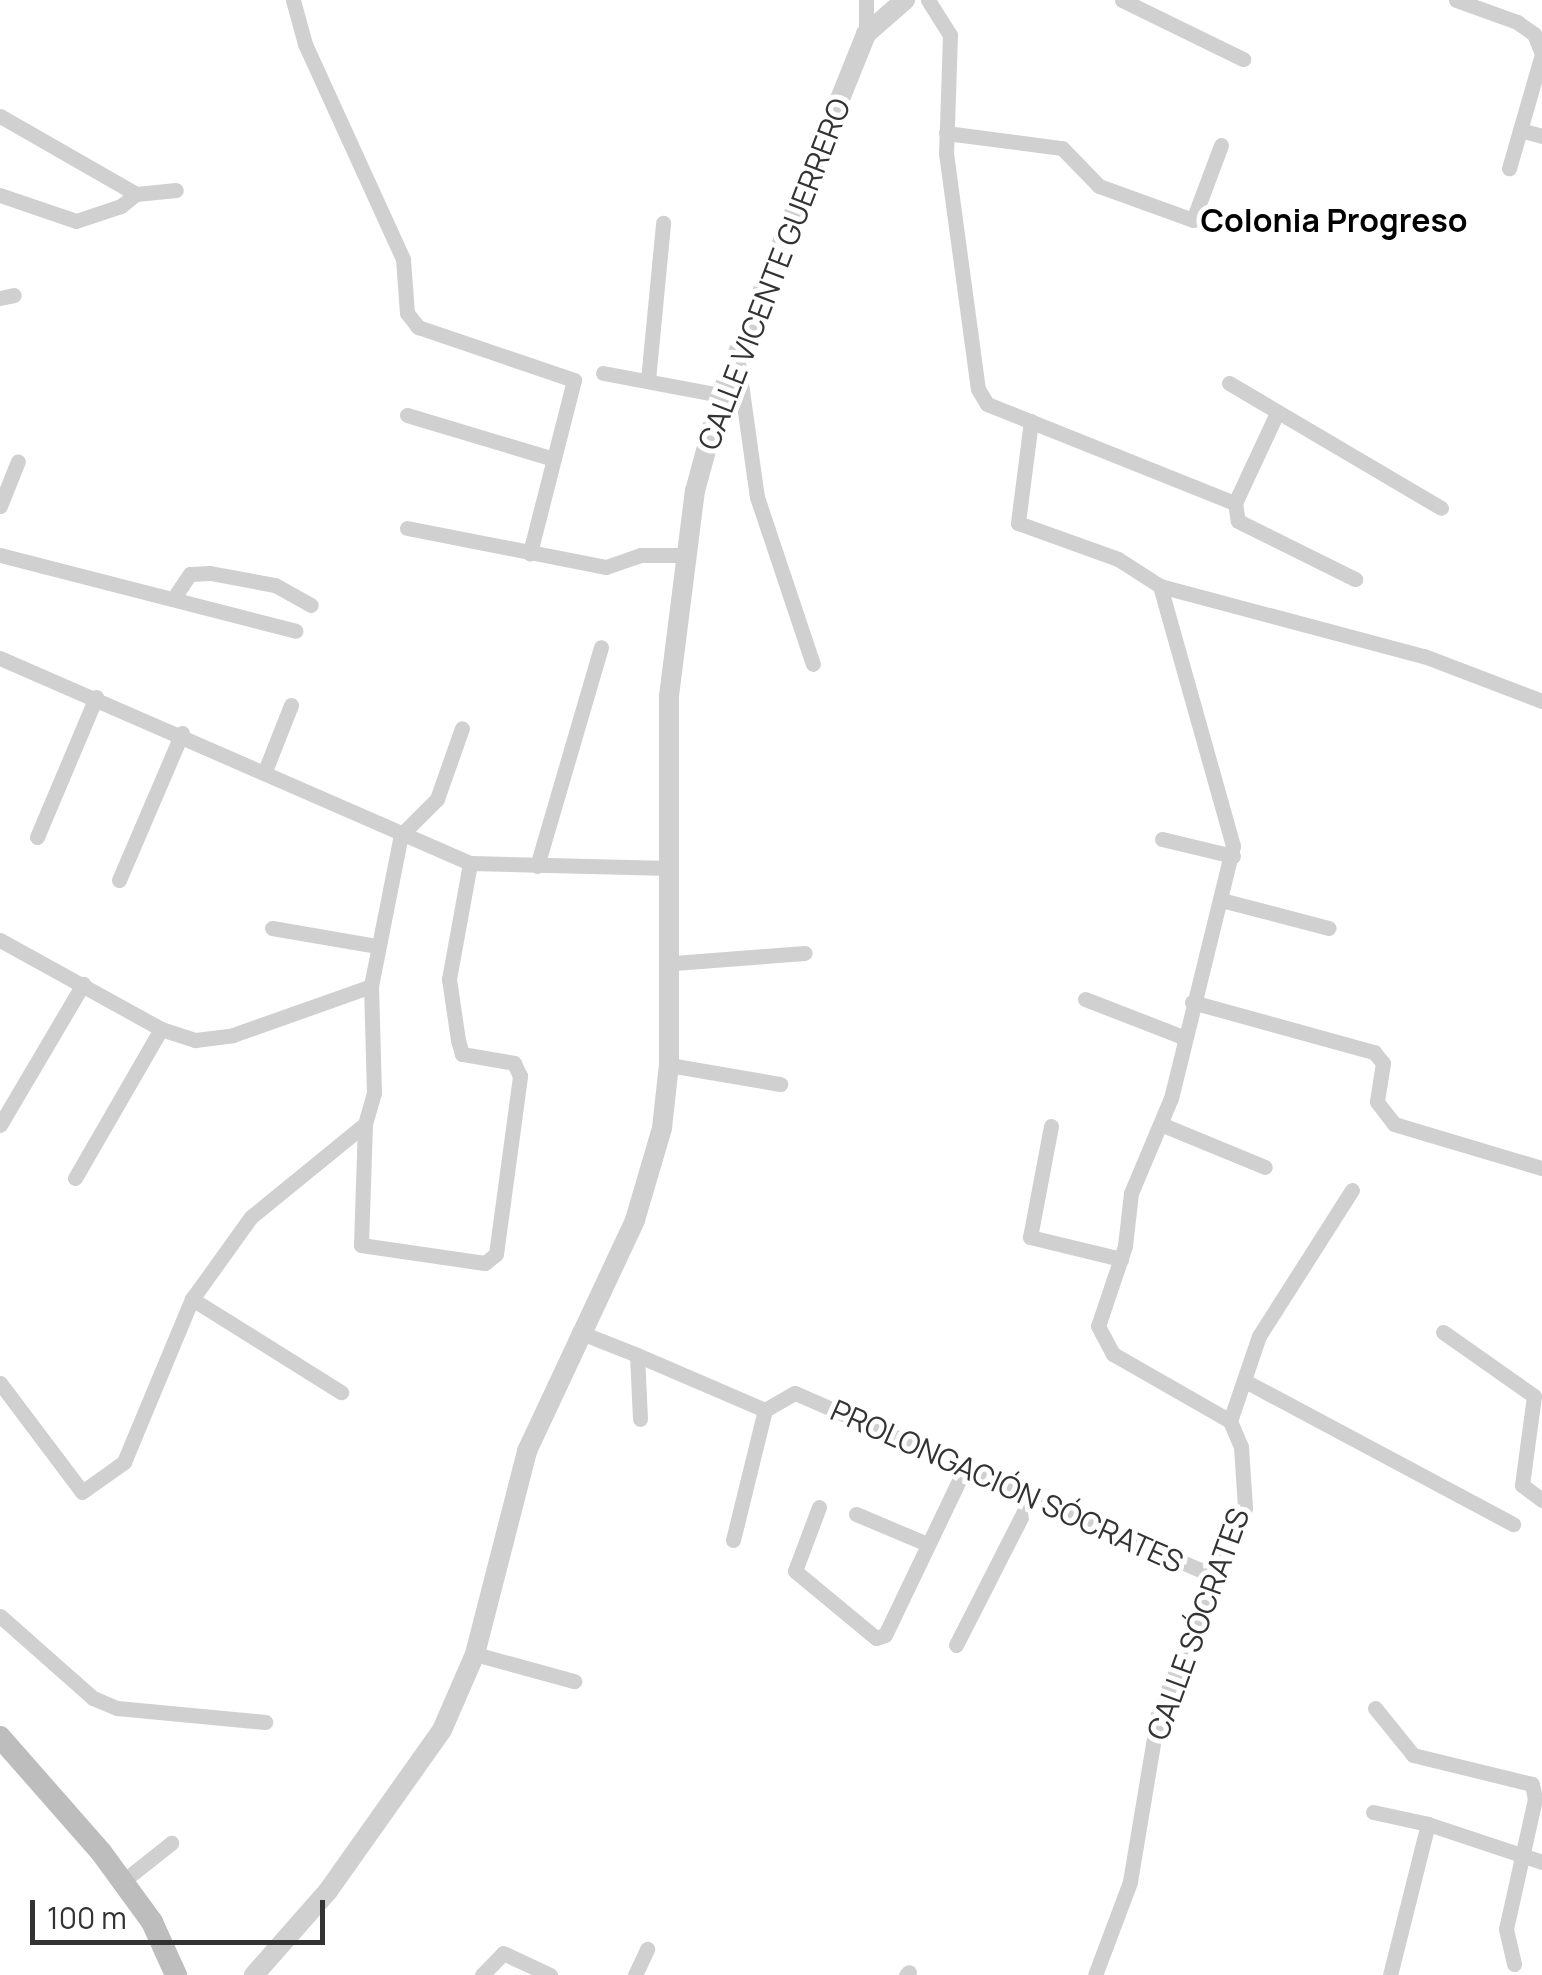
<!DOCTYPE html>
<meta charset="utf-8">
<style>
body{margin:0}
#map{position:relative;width:1542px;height:1975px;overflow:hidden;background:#fff;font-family:Manrope,sans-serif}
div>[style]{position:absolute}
.minor>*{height:15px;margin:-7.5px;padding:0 7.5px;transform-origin:7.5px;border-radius:7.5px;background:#d0d0d0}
.tertiary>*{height:20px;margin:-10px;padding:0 10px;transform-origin:10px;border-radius:10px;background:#d0d0d0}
.secondary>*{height:22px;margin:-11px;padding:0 11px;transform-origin:11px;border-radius:11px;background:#bdbdbd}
span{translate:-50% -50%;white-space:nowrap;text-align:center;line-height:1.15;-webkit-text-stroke:10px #fff;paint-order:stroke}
.street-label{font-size:30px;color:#333}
.neighbourhood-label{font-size:32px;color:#000;font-weight:700}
.scale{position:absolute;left:30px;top:1900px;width:295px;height:45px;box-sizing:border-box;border:5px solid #333;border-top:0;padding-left:12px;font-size:30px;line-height:35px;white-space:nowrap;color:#333;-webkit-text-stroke:8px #fff;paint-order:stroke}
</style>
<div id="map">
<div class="minor">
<i style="left:293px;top:0;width:46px;rotate:74.7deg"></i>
<i style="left:305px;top:44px;width:236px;rotate:65.5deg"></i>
<i style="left:403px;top:259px;width:54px;rotate:85.8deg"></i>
<i style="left:407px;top:313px;width:18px;rotate:52deg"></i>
<i style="left:418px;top:327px;width:165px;rotate:18.8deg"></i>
<i style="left:574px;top:380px;width:179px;rotate:104.3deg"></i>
<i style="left:866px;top:0;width:34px;rotate:90deg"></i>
<i style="left:928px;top:0;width:41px;rotate:57.8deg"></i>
<i style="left:950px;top:35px;width:118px;rotate:91.9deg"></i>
<i style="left:946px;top:153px;width:238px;rotate:82.3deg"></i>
<i style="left:978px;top:389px;width:17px;rotate:59deg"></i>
<i style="left:987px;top:404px;width:267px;rotate:21.8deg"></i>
<i style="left:1235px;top:503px;width:18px;rotate:81deg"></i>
<i style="left:1238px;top:521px;width:131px;rotate:26.4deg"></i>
<i style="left:1122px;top:0;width:135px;rotate:26deg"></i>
<i style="left:1456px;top:0;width:65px;rotate:19.8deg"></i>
<i style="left:1517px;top:22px;width:21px;rotate:35deg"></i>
<i style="left:1534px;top:34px;width:22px;rotate:68deg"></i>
<i style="left:1542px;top:54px;width:119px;rotate:106.1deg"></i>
<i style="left:0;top:116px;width:157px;rotate:29.8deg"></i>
<i style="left:136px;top:194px;width:40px;rotate:-5.7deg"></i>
<i style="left:1520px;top:130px;width:23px;rotate:15deg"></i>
<i style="left:946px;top:133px;width:117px;rotate:7.4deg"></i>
<i style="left:1062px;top:148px;width:53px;rotate:45.8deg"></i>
<i style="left:1099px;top:186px;width:100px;rotate:19.9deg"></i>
<i style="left:1193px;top:220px;width:80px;rotate:-69.5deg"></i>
<i style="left:0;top:195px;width:80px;rotate:18.9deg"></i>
<i style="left:76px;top:221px;width:47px;rotate:-18.4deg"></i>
<i style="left:121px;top:206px;width:19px;rotate:-39deg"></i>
<i style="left:0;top:298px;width:14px;rotate:-12deg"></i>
<i style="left:737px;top:355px;width:143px;rotate:82deg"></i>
<i style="left:757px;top:497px;width:176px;rotate:71.5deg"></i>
<i style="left:603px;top:373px;width:120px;rotate:10.6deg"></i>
<i style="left:648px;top:380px;width:158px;rotate:-84.5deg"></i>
<i style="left:1229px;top:383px;width:246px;rotate:30.5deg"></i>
<i style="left:407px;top:415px;width:153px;rotate:16.7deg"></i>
<i style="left:1031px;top:421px;width:103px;rotate:97.3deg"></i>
<i style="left:1018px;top:523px;width:106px;rotate:19.8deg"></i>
<i style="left:1118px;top:559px;width:50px;rotate:32.7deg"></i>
<i style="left:1160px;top:586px;width:270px;rotate:74.3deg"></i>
<i style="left:1233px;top:846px;width:260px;rotate:103.8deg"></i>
<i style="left:1171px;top:1098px;width:103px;rotate:112.8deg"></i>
<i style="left:1131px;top:1193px;width:53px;rotate:96.5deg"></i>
<i style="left:1125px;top:1246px;width:84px;rotate:108.6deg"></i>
<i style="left:1098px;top:1326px;width:32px;rotate:62deg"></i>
<i style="left:1113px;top:1354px;width:135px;rotate:29.8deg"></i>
<i style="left:1230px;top:1421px;width:28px;rotate:67deg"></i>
<i style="left:1241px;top:1447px;width:61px;rotate:86.2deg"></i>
<i style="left:1245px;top:1508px;width:224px;rotate:112.9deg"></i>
<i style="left:1158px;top:1714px;width:170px;rotate:99.5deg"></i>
<i style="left:1130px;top:1882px;width:99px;rotate:110.6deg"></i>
<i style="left:1235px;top:503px;width:99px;rotate:-65deg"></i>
<i style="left:0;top:506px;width:48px;rotate:-68.2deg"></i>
<i style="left:407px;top:528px;width:203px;rotate:11.1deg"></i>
<i style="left:606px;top:567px;width:37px;rotate:-19deg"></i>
<i style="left:641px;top:555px;width:43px"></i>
<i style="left:0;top:555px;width:305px;rotate:14.4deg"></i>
<i style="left:1160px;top:586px;width:273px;rotate:14.9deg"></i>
<i style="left:1424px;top:656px;width:126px;rotate:20.9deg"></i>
<i style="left:173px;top:599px;width:30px;rotate:-56deg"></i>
<i style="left:190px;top:574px;width:20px;rotate:-3deg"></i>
<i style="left:210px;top:573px;width:66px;rotate:10.5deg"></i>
<i style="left:275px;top:585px;width:41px;rotate:29.1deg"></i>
<i style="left:0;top:658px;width:513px;rotate:23.57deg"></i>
<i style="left:470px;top:863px;width:200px;rotate:1.4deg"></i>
<i style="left:265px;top:771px;width:71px;rotate:-68.5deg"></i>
<i style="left:37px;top:837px;width:152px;rotate:-67.1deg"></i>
<i style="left:1162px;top:839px;width:73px;rotate:13.5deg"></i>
<i style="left:537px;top:866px;width:228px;rotate:-73.7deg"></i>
<i style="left:119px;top:880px;width:160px;rotate:-66.8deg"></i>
<i style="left:1225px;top:901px;width:107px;rotate:14.6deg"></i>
<i style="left:272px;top:928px;width:107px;rotate:9.7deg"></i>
<i style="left:0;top:940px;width:184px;rotate:28.9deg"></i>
<i style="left:161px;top:1029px;width:36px;rotate:18deg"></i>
<i style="left:195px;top:1040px;width:38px;rotate:-7deg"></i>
<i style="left:233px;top:1035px;width:146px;rotate:-19.5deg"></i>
<i style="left:674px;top:963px;width:131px;rotate:-4.4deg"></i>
<i style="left:1085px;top:999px;width:105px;rotate:21.2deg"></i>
<i style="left:1192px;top:1002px;width:189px;rotate:15.4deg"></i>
<i style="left:1374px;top:1052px;width:14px;rotate:51deg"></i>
<i style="left:1383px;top:1063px;width:39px;rotate:99deg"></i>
<i style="left:1377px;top:1102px;width:28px;rotate:52deg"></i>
<i style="left:1394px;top:1124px;width:154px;rotate:16.6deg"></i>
<i style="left:669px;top:1065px;width:113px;rotate:9.7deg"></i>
<i style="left:365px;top:1124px;width:121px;rotate:91.9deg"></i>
<i style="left:361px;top:1245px;width:125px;rotate:8.3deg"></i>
<i style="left:485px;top:1263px;width:14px;rotate:-39deg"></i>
<i style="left:496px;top:1254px;width:180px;rotate:-82.3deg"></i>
<i style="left:520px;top:1076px;width:14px;rotate:-115deg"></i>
<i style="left:514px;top:1063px;width:53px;rotate:-170.2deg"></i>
<i style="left:462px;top:1054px;width:15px;rotate:-106deg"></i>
<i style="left:458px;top:1040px;width:62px;rotate:-98.4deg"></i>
<i style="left:449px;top:979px;width:118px;rotate:-79.7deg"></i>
<i style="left:0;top:1125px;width:164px;rotate:-59.5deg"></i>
<i style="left:1163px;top:1125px;width:110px;rotate:22.4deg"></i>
<i style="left:1051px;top:1126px;width:113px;rotate:100.7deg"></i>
<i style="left:1030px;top:1237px;width:94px;rotate:13.6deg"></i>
<i style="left:75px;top:1178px;width:172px;rotate:-60deg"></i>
<i style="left:192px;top:1299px;width:176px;rotate:32deg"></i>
<i style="left:579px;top:1332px;width:62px;rotate:21.6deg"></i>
<i style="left:637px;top:1355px;width:64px;rotate:87.3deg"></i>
<i style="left:1443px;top:1332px;width:111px;rotate:35.1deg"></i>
<i style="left:1534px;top:1396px;width:90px;rotate:97.7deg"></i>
<i style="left:1522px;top:1485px;width:25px;rotate:37deg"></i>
<i style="left:637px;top:1355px;width:139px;rotate:23.3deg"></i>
<i style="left:1245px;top:1381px;width:304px;rotate:28.1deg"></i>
<i style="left:0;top:1383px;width:136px;rotate:53deg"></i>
<i style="left:82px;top:1492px;width:52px;rotate:-35.5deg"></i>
<i style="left:124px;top:1462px;width:177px;rotate:-67.4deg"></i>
<i style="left:192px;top:1299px;width:101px;rotate:-54.3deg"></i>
<i style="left:251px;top:1217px;width:147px;rotate:-39.2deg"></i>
<i style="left:365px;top:1124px;width:32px;rotate:-74deg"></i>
<i style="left:374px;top:1093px;width:107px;rotate:-91.6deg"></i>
<i style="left:371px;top:986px;width:154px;rotate:-78.8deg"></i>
<i style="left:401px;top:835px;width:51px;rotate:-45deg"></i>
<i style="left:437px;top:799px;width:75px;rotate:-70.6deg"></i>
<i style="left:765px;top:1410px;width:34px;rotate:-30deg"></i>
<i style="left:795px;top:1393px;width:462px;rotate:23.6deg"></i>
<i style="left:1230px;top:1421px;width:90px;rotate:-71.2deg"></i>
<i style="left:1259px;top:1336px;width:173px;rotate:-57.5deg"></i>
<i style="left:819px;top:1507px;width:68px;rotate:110.6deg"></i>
<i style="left:795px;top:1571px;width:105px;rotate:39.6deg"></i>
<i style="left:876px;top:1638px;width:9px;rotate:-18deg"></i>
<i style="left:885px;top:1635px;width:187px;rotate:-64.4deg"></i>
<i style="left:856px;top:1514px;width:77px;rotate:22.9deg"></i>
<i style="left:733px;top:1540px;width:134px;rotate:-76.2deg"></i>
<i style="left:0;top:1616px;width:124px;rotate:41.4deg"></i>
<i style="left:93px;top:1698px;width:26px;rotate:23deg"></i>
<i style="left:117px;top:1708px;width:149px;rotate:5.4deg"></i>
<i style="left:956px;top:1645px;width:167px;rotate:-63deg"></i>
<i style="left:475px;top:1654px;width:103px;rotate:15.3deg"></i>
<i style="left:1375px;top:1708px;width:60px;rotate:51deg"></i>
<i style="left:1413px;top:1755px;width:122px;rotate:13.7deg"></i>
<i style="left:1532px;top:1784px;width:15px;rotate:79deg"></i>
<i style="left:1535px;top:1799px;width:133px;rotate:102.6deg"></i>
<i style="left:1506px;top:1929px;width:36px;rotate:77deg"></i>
<i style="left:1373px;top:1812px;width:56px;rotate:12.3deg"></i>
<i style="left:122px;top:1882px;width:63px;rotate:-38.5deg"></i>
<i style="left:482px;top:1975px;width:30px;rotate:-46deg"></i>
<i style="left:503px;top:1953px;width:52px;rotate:25.1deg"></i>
<i style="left:635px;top:1975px;width:29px;rotate:-65deg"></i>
<i style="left:906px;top:1975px;width:4px;rotate:-45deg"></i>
<i style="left:1390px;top:1975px;width:156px;rotate:-75.9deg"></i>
<i style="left:1428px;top:1824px;width:120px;rotate:18.4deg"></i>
</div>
<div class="tertiary">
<i style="left:254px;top:1975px;width:112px;rotate:-48.6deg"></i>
<i style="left:328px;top:1891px;width:197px;rotate:-54.7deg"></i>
<i style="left:442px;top:1730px;width:83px;rotate:-66.5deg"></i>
<i style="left:475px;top:1654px;width:210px;rotate:-75.6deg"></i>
<i style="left:527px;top:1451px;width:255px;rotate:-64.9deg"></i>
<i style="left:635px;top:1220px;width:96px;rotate:-73.6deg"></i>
<i style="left:662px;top:1128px;width:63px;rotate:-83.7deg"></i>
<i style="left:669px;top:1065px;width:369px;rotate:-90deg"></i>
<i style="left:669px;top:696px;width:207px;rotate:-82.8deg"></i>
<i style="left:695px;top:491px;width:99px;rotate:-74.8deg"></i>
<i style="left:721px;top:395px;width:389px;rotate:-68.1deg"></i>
<i style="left:866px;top:34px;width:52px;rotate:-41.1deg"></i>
</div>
<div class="secondary">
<i style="left:0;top:1737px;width:153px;rotate:48.7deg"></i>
<i style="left:101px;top:1852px;width:87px;rotate:53.9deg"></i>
<i style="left:152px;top:1922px;width:58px;rotate:65.6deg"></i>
</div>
<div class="street-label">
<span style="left:774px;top:274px;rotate:-69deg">CALLE VICENTE GUERRERO</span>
<span style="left:1007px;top:1486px;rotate:24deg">PROLONGACIÓN SÓCRATES</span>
<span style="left:1198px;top:1624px;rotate:-70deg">CALLE SÓCRATES</span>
</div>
<div class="neighbourhood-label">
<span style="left:1334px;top:220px">Colonia Progreso</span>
</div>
<div class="scale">100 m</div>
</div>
